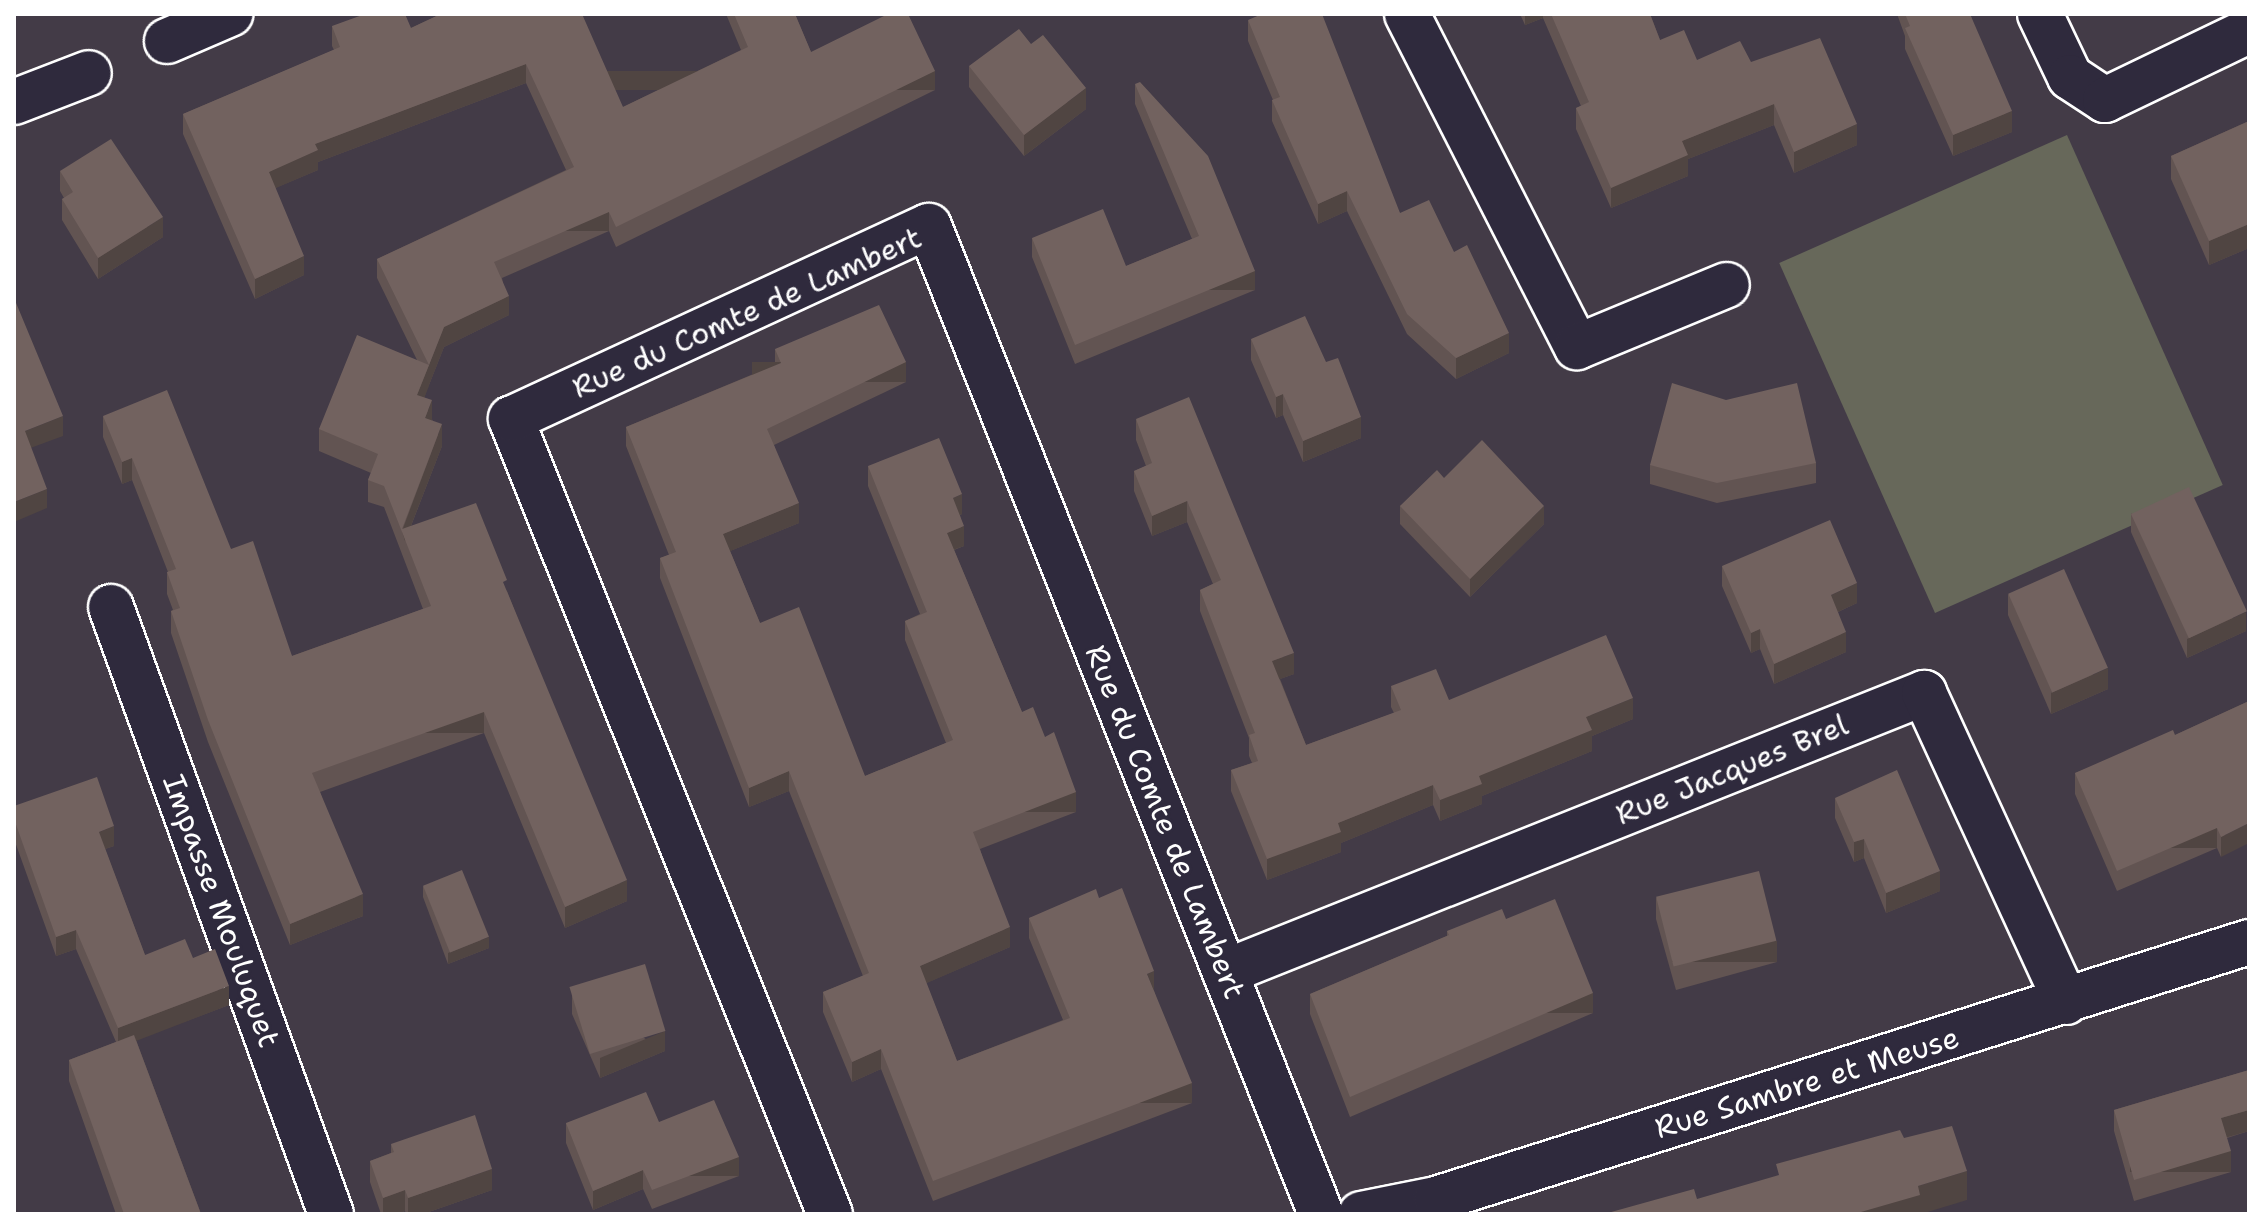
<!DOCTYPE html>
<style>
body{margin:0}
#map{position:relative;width:2263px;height:1228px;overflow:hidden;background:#433b47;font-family:"Shantell Sans",sans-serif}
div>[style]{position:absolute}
.green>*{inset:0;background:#67685a;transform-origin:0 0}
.roads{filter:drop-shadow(2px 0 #fff) drop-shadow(-2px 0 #fff) drop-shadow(0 2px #fff) drop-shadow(0 -2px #fff)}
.minor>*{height:44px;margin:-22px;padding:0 22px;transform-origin:22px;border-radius:22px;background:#2f2a3d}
.wall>*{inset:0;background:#625452}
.shaded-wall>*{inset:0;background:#504542;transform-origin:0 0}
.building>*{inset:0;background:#72625f;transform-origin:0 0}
span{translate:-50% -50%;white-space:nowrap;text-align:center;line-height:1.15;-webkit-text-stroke:6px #2f2a3d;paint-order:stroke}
.street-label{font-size:30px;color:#fff}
.frame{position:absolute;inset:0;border:16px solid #fff;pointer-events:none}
</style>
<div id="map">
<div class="green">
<i style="left:2067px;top:135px;width:383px;height:315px;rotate:66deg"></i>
</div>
<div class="roads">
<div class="minor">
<i style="left:1407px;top:14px;width:374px;rotate:63deg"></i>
<i style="left:1577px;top:347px;width:162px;rotate:-22.5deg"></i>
<i style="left:2040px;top:14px;width:70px;rotate:64.5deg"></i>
<i style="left:2070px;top:77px;width:42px;rotate:33.3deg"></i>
<i style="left:2105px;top:100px;width:154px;rotate:-25.7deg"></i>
<i style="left:167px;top:41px;width:69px;rotate:-23.2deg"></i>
<i style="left:14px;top:102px;width:80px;rotate:-21.1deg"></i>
<i style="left:111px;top:607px;width:646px;rotate:70.08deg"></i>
<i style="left:1225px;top:972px;width:753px;rotate:-21.76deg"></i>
<i style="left:1924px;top:693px;width:340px;rotate:65.3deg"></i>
<i style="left:830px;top:1214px;width:857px;rotate:-111.86deg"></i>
<i style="left:511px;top:419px;width:460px;rotate:-24.8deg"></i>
<i style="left:929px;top:226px;width:1063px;rotate:68.36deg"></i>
<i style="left:1361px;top:1214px;width:76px;rotate:-11.3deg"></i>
<i style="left:1436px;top:1199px;width:853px;rotate:-17.54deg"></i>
</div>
</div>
<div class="wall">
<i style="clip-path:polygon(441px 14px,623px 107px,741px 50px,726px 14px,795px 14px,811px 52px,935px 90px,616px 247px,609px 231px,502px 278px,509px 315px,444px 347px,429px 385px,429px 383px,424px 398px,442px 446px,411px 526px,507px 591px,627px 901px,565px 928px,484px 733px,320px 792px,363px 916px,290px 945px,208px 742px,171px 633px,171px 611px,173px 610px,167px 594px,167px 572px,168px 572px,132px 480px,122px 484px,103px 437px,103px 416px,231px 549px,292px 656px,423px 609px,384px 507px,368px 502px,368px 480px,371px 473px,319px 451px,319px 429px,417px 360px,377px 278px,377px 259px,566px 170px,526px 83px,318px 162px,318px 170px,275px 188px,304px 275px,255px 299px,183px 134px,183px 114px,334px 50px,332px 46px,332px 26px,411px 28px)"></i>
<i style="clip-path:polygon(1520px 14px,1650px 14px,1660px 40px,1697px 60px,1751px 62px,1857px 145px,1794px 173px,1774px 125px,1688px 159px,1688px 176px,1611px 208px,1576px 129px,1576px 108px,1581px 106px,1543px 18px,1525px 25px)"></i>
<i style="clip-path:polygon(1897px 14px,1970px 14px,2012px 132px,1953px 156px,1905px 49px,1905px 36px)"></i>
<i style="clip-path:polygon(1248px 20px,1400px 213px,1454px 252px,1509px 353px,1456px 379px,1407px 334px,1347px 211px,1318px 224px,1272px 121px,1272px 100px,1273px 100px,1248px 41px)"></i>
<i style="clip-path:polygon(969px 66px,1086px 109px,1024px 156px,969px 87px)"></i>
<i style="clip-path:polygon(1135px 84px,1255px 290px,1075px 364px,1032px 257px,1032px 238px,1126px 266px,1192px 239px,1135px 104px)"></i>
<i style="clip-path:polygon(2249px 121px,2249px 248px,2209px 265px,2171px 179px,2171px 156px)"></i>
<i style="clip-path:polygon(60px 171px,163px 237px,98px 279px,62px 220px,62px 199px,64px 198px,60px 191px)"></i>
<i style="clip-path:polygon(1251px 339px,1326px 362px,1361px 438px,1303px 462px,1283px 415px,1276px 418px,1251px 360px)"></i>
<i style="clip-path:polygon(775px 349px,906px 382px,774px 445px,799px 523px,730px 551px,760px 623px,865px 776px,946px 743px,905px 640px,905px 621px,920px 614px,868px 486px,868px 466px,962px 514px,960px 515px,964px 546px,954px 550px,1022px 712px,1076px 812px,980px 849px,1010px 947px,926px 983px,957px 1061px,1063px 1020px,1029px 938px,1029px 918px,1099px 898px,1154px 991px,1192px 1103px,933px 1201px,881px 1069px,852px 1082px,823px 1012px,823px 992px,863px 976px,789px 791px,749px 807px,660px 578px,660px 558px,669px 555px,626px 446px,626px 427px,775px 365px)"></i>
<i style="clip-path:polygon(1726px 400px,1816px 463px,1816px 483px,1717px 503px,1650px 484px,1650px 465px)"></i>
<i style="clip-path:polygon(1136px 419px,1294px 674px,1280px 679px,1306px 745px,1394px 713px,1391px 707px,1391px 686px,1449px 700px,1633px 719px,1592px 736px,1592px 751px,1482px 796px,1482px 804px,1440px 821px,1433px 805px,1341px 843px,1341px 852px,1267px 880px,1231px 791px,1231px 770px,1252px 763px,1249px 756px,1249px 738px,1200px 611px,1200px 590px,1213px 584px,1187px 522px,1152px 536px,1134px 491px,1134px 471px,1146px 466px,1136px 440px)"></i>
<i style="clip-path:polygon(1444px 478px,1544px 524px,1470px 597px,1400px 524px,1400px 506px)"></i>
<i style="clip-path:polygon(2131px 513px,2246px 631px,2187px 658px,2131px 532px)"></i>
<i style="clip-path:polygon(1722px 566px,1857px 603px,1838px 612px,1846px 652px,1774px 684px,1760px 649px,1751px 653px,1722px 586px)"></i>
<i style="clip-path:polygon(2008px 594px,2108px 689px,2051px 714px,2008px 615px)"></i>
<i style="clip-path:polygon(2249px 701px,2221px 857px,2217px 848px,2117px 891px,2075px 794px,2075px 773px,2175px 735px)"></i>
<i style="clip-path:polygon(1835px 798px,1940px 891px,1886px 913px,1864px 858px,1854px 862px,1835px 818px)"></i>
<i style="clip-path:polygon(14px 806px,114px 846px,105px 849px,145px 955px,193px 958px,229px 1005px,136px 1040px,201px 1214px,116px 1214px,69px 1081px,69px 1060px,116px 1042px,76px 949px,56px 956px,14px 839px)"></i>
<i style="clip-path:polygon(423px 886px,489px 948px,448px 964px,423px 897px)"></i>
<i style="clip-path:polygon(1656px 898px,1777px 962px,1676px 990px,1656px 919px)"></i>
<i style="clip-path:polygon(1506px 919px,1593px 1013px,1350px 1117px,1310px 1014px,1310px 994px,1447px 936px,1447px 931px)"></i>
<i style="clip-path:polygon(572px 993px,665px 1051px,600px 1078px,572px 1014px)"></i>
<i style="clip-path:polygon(2249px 1070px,2249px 1131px,2227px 1138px,2231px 1172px,2134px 1201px,2114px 1131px,2114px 1110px)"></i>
<i style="clip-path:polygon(659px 1122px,739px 1176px,652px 1209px,643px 1189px,593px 1210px,566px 1143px,566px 1123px)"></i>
<i style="clip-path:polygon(391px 1144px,492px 1190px,423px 1214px,406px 1214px,405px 1211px,397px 1214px,381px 1214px,370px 1182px,370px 1161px,391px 1153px)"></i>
</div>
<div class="shaded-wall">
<i style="clip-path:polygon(1525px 14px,1543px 14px,1543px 18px,1525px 25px)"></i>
<i style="clip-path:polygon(526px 64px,526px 83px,318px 162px,318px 170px,269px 191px,269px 172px,315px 144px)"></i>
<i style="left:935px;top:71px;width:19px;height:355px;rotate:90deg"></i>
<i style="clip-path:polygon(1086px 88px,1086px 109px,1024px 156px,1024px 135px)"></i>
<i style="clip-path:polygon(1774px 104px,1774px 125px,1688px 159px,1688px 176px,1611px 208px,1611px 188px,1682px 141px)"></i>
<i style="clip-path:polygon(2012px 111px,2012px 132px,1953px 156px,1953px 135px)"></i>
<i style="clip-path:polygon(1857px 124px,1857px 145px,1794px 173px,1794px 152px)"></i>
<i style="clip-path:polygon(1347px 191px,1347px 211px,1318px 224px,1318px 204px)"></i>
<i style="left:609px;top:212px;width:19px;height:125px;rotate:90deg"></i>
<i style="clip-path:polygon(163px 217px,163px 237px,98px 279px,98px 258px)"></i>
<i style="clip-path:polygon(2249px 224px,2249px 248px,2209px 265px,2209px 241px)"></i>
<i style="clip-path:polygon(304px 256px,304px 275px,255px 299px,255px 279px)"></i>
<i style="left:1255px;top:271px;width:19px;height:195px;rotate:90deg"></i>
<i style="clip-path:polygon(509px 296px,509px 315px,444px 347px,429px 385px,429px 365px,444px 327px)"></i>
<i style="clip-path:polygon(1509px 333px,1509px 353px,1456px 379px,1456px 358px)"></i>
<i style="left:906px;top:362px;width:20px;height:154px;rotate:90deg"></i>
<i style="clip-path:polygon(429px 365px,429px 386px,417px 416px,417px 395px)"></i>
<i style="clip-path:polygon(1283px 394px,1283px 415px,1276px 418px,1276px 397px)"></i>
<i style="clip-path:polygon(432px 400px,432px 422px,425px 418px)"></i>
<i style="clip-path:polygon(63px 416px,63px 436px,25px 450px,25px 431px)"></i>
<i style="clip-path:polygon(1361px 417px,1361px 438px,1303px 462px,1303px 441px)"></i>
<i style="clip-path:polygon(442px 424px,442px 446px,405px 541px,402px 531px)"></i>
<i style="clip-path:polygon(132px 458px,132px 480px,122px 484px,122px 462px)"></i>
<i style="clip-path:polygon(47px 489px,47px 508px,14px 522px,14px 502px)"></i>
<i style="clip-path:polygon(962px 494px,962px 514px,953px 518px,953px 498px)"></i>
<i style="clip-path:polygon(1187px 501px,1187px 522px,1152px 536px,1152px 516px)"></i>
<i style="clip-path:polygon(799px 503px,799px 523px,723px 554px,723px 534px)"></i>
<i style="clip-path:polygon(1544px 506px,1544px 524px,1470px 597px,1470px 579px)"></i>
<i style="clip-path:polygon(964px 526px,964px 546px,947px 552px,947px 533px)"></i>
<i style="clip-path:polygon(1857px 583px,1857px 603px,1831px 615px,1831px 595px)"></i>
<i style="clip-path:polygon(2246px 612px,2246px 631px,2187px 658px,2187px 639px)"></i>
<i style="clip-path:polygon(1760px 629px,1760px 649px,1751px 653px,1751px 633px)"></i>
<i style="clip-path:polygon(1846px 632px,1846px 652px,1774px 684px,1774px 664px)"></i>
<i style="clip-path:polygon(1294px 653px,1294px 674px,1272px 682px,1272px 661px)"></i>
<i style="clip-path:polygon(2108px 668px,2108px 689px,2051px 714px,2051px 693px)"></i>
<i style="clip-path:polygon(1633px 698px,1633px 719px,1592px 736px,1592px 751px,1482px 796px,1482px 804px,1440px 821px,1440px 800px,1479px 776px,1586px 717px)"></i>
<i style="left:484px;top:712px;width:21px;height:182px;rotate:90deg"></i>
<i style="clip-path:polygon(789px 771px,789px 791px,749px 807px,749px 788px)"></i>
<i style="clip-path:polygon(1433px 785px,1433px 805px,1341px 843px,1341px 852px,1267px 880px,1267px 859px,1338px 823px)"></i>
<i style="left:1076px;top:792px;width:20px;height:110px;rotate:90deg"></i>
<i style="clip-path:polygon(2249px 823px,2249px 843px,2221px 857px,2221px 837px)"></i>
<i style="clip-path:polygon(114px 826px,114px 846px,99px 851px,99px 832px)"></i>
<i style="left:2217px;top:828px;width:20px;height:109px;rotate:90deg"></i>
<i style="clip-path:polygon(1864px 839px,1864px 858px,1854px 862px,1854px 842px)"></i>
<i style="clip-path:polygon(1940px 871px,1940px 891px,1886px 913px,1886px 893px)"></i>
<i style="clip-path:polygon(627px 880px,627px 901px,565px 928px,565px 907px)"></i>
<i style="clip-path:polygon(363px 894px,363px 916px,290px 945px,290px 924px)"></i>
<i style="clip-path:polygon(1010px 927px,1010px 947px,920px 986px,920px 966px)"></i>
<i style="clip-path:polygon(76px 930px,76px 949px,56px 956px,56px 937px)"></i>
<i style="clip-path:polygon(489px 937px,489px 948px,448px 964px,448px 953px)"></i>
<i style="left:1777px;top:941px;width:21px;height:105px;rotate:90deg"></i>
<i style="clip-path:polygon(1154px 971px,1154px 991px,1147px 974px)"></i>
<i style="clip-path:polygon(229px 986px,229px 1005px,118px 1048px,118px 1028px)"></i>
<i style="left:1593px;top:993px;width:20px;height:264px;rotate:90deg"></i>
<i style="clip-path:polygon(665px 1031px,665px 1051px,600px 1078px,600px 1058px)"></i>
<i style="clip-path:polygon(881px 1049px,881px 1069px,852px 1082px,852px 1062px)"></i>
<i style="left:1192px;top:1083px;width:20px;height:277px;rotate:90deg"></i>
<i style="clip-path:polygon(2249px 1110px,2249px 1131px,2221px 1139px,2221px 1118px)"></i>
<i style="left:2231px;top:1151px;width:21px;height:101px;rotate:90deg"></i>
<i style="left:739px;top:1157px;width:19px;height:93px;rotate:90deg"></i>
<i style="clip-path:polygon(492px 1169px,492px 1190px,423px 1214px,408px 1214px,408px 1198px)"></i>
<i style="clip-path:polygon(643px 1170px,643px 1189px,593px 1210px,593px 1191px)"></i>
<i style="clip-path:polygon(1967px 1171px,1967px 1200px,1921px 1214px,1854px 1214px,1918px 1186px)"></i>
<i style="clip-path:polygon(405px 1190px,405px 1211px,397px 1214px,383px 1214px,383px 1198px)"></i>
</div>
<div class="building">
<i style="clip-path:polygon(365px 14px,405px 14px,411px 28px,441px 14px,582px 14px,623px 107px,748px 47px,734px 14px,795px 14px,811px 52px,888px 14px,908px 14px,935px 71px,616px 227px,609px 212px,494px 262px,509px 296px,444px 327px,429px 365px,377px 259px,574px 167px,526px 64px,315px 144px,318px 150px,269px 172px,304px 256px,255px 279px,183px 114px,340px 47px,332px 26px)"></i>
<i style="clip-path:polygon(1262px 14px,1322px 14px,1400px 213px,1429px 200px,1454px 252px,1467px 245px,1509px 333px,1456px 358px,1407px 314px,1347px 191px,1318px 204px,1272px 100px,1280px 97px,1248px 20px)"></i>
<i style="clip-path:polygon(1551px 14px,1650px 14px,1660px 40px,1684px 30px,1697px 60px,1740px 41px,1751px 62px,1820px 38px,1857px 124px,1794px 152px,1774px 104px,1682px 141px,1688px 155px,1611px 188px,1576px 108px,1589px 102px)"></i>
<i style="clip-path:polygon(1905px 14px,1970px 14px,2012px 111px,1953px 135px,1905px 28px,1910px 26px)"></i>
<i style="clip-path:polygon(1019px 29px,1031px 44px,1043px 35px,1086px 88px,1024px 135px,969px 66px)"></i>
<i style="clip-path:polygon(1140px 82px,1208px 156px,1255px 271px,1075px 345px,1032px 238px,1103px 209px,1126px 266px,1199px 236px,1135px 84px)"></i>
<i style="clip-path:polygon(2249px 121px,2249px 224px,2209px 241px,2171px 156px)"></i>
<i style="clip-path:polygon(111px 139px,163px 217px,98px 258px,62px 199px,73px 192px,60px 171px)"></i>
<i style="clip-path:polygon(14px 298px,63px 416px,25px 431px,47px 489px,14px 502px)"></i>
<i style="clip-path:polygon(879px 305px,906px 362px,767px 429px,799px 503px,723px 534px,760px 623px,799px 607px,865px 776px,953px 740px,905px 621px,927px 612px,868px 466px,939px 438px,962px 494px,953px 498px,964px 526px,947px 533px,1022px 712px,1033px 707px,1045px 737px,1054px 732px,1076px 792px,973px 832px,1010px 927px,920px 966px,957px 1061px,1070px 1018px,1029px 918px,1096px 889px,1099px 898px,1122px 888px,1154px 971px,1147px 974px,1192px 1083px,933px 1181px,881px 1049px,852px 1062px,823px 992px,869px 973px,789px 771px,749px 788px,660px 558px,676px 552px,626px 427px,781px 363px,775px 349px)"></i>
<i style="clip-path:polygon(1305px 316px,1326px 362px,1338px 358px,1361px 417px,1303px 441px,1283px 394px,1276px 397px,1251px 339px)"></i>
<i style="clip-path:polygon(357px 335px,429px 365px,417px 395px,432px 400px,425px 418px,442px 424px,402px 529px,476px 503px,507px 580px,503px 582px,627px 880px,565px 907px,484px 712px,312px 773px,363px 894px,290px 924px,208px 720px,171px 611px,180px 608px,167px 572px,176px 569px,132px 458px,122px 462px,103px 416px,167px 390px,231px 549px,253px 541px,292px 656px,431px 606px,384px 486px,368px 480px,378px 454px,319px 429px)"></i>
<i style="clip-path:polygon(1672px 383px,1726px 400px,1797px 383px,1816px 463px,1717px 483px,1650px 465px)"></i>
<i style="clip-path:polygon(1189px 397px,1294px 653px,1272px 661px,1306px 745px,1401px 710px,1391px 686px,1436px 669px,1449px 700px,1606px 635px,1633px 698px,1586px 717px,1592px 730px,1479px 776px,1482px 784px,1440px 800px,1433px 785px,1338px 823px,1341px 832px,1267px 859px,1231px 770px,1258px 761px,1249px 735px,1255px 733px,1200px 590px,1221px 580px,1187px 501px,1152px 516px,1134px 471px,1152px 463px,1136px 419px)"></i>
<i style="clip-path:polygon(1482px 440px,1544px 506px,1470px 579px,1400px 506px,1437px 470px,1444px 478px)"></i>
<i style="left:2189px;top:487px;width:137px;height:64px;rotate:65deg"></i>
<i style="clip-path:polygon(1830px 520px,1857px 583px,1831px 595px,1846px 632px,1774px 664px,1760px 629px,1751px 633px,1722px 566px)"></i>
<i style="left:2064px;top:569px;width:108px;height:61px;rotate:66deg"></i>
<i style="clip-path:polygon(2249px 701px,2249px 823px,2221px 837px,2217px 828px,2117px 871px,2075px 773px,2173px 730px,2175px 735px)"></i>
<i style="clip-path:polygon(1897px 770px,1940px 871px,1886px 893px,1864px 839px,1854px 842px,1835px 798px)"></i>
<i style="clip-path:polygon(97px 777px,114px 826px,99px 832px,145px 955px,185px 939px,193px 958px,215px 949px,229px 986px,118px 1028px,76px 930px,56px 937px,14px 819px,14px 806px)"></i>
<i style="left:462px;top:870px;width:72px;height:42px;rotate:68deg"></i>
<i style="left:1759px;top:871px;width:72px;height:106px;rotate:76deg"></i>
<i style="clip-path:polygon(1555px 899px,1593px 993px,1350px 1097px,1310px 994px,1449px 935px,1447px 931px,1502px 909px,1506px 919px)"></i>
<i style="left:645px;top:964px;width:70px;height:79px;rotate:73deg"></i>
<i style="clip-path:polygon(134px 1035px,201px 1214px,124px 1214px,69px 1060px)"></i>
<i style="clip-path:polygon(2249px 1070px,2249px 1110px,2221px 1118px,2231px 1151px,2134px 1180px,2114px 1110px)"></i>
<i style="clip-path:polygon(646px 1092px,659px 1122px,714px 1100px,739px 1157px,652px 1190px,643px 1170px,593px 1191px,566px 1123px)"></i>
<i style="clip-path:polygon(475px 1115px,492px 1169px,408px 1198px,405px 1190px,383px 1198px,370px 1161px,394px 1152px,391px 1144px)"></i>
<i style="clip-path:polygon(1952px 1126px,1967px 1171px,1918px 1186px,1920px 1195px,1854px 1214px,1604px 1214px,1694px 1189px,1697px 1199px,1779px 1175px,1776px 1164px,1900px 1130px,1904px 1138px)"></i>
</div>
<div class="street-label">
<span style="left:747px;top:313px;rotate:-24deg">Rue du Comte de Lambert</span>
<span style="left:1732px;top:770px;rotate:-22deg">Rue Jacques Brel</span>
<span style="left:1165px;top:822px;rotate:68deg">Rue du Comte de Lambert</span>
<span style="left:221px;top:911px;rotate:70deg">Impasse Mouluquet</span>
<span style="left:1807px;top:1083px;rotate:-17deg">Rue Sambre et Meuse</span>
</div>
<div class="frame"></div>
</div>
